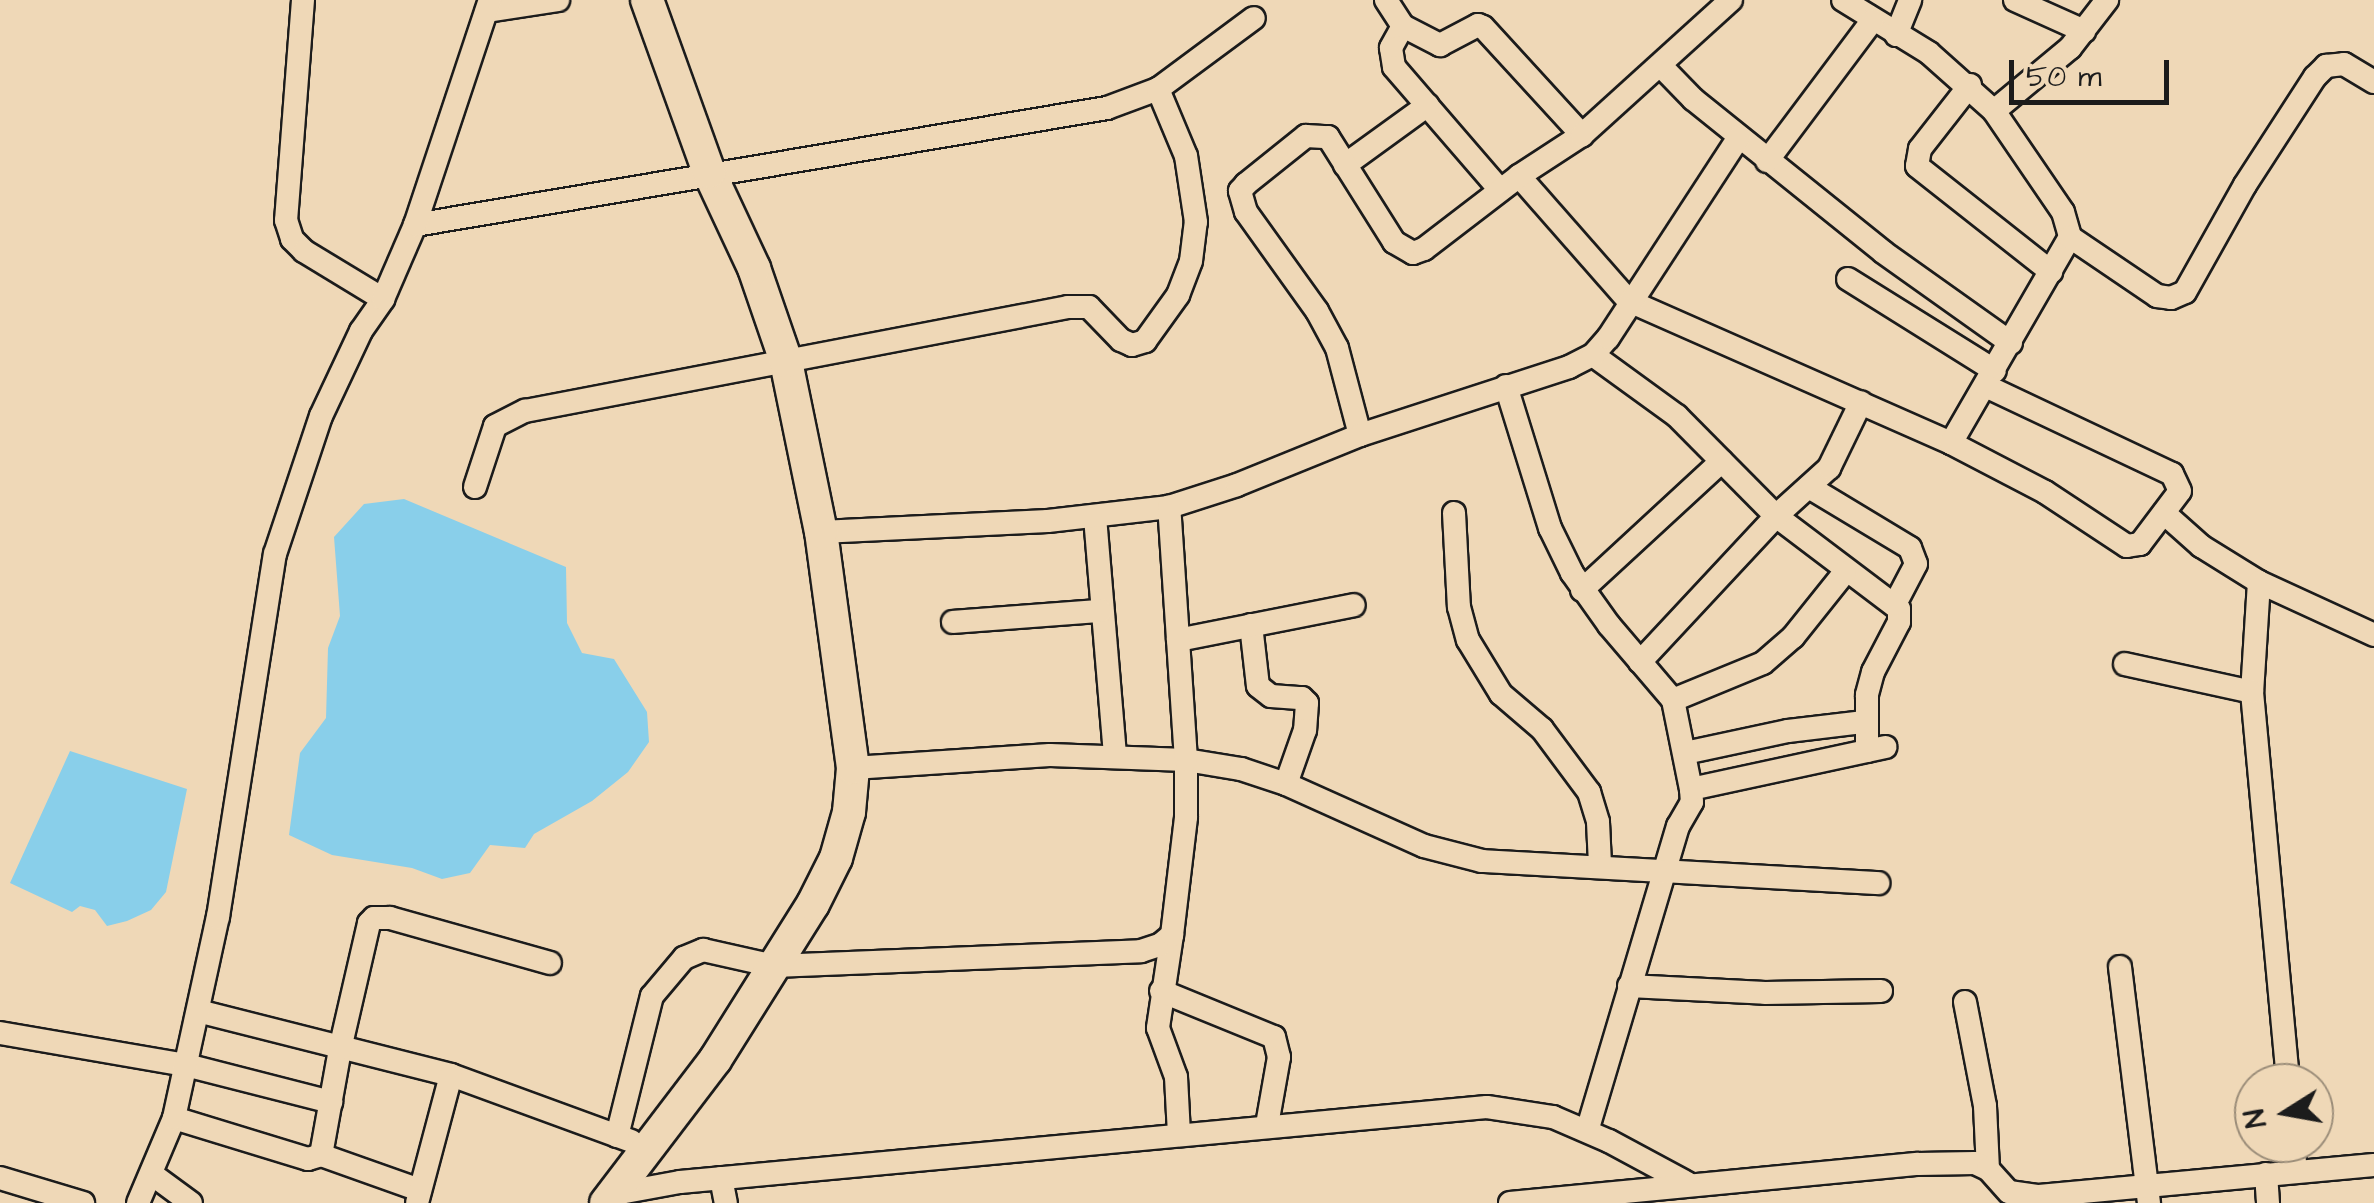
<!DOCTYPE html>
<style>
body{margin:0}
#map{position:relative;width:2374px;height:1203px;overflow:hidden;background:#efd8b7;font-family:"Architects Daughter",sans-serif}
div>[style]{position:absolute}
.water>*{inset:0;background:#89cfea}
.roads{filter:drop-shadow(2px 0 #1c1c1c) drop-shadow(-2px 0 #1c1c1c) drop-shadow(0 2px #1c1c1c) drop-shadow(0 -2px #1c1c1c)}
.street>*{height:22px;margin:-11px;padding:0 11px;transform-origin:11px;border-radius:11px;background:#efd8b7}
.secondary>*{height:32px;margin:-16px;padding:0 16px;transform-origin:16px;border-radius:16px;background:#efd8b7}
span{translate:-50% -50%;white-space:nowrap;text-align:center;line-height:1.15;-webkit-text-stroke:8px #efd8b7;paint-order:stroke}
.north{position:absolute;left:2234px;top:1063px;width:100px;height:100px;box-sizing:border-box;background:#efd8b7;border:2px solid #9b8d79;border-radius:50%;rotate:259deg;font-size:28px;font-weight:700;line-height:40px;text-align:center;color:#1c1c1c}
.north::after{content:'';display:block;margin:auto;width:35px;height:45px;background:#1c1c1c;clip-path:polygon(50% 0,100% 100%,50% 72%,0 100%)}
.scale{position:absolute;left:2009px;top:60px;width:160px;height:45px;box-sizing:border-box;border:5px solid #1c1c1c;border-top:0;padding-left:12px;font-size:30px;line-height:35px;white-space:nowrap;color:#1c1c1c;-webkit-text-stroke:8px #efd8b7;paint-order:stroke}
</style>
<div id="map">
<div class="water">
<i style="clip-path:polygon(404px 499px,566px 567px,567px 623px,582px 653px,614px 659px,647px 712px,649px 742px,628px 772px,592px 801px,534px 834px,525px 848px,490px 845px,470px 873px,442px 879px,412px 868px,332px 855px,289px 835px,300px 753px,326px 718px,328px 648px,340px 616px,334px 537px,364px 504px)"></i>
<i style="clip-path:polygon(70px 751px,187px 789px,166px 892px,151px 910px,127px 921px,107px 926px,95px 910px,80px 906px,72px 912px,10px 883px)"></i>
</div>
<div class="roads">
<div class="street">
<i style="left:303px;top:0;width:221px;rotate:94.4deg"></i>
<i style="left:286px;top:220px;width:20px;rotate:72deg"></i>
<i style="left:292px;top:239px;width:17px;rotate:45deg"></i>
<i style="left:304px;top:251px;width:92px;rotate:31.3deg"></i>
<i style="left:1386px;top:0;width:31px;rotate:57deg"></i>
<i style="left:1403px;top:26px;width:25px;rotate:119deg"></i>
<i style="left:1391px;top:48px;width:19px;rotate:81deg"></i>
<i style="left:1394px;top:67px;width:162px;rotate:49.2deg"></i>
<i style="left:1843px;top:0;width:101px;rotate:31.6deg"></i>
<i style="left:1929px;top:53px;width:87px;rotate:41.7deg"></i>
<i style="left:1994px;top:111px;width:99px;rotate:-39.7deg"></i>
<i style="left:2070px;top:48px;width:61px;rotate:-52.4deg"></i>
<i style="left:2015px;top:0;width:76px;rotate:24.2deg"></i>
<i style="left:487px;top:11px;width:72px;rotate:-8.8deg"></i>
<i style="left:1403px;top:26px;width:42px;rotate:27.2deg"></i>
<i style="left:1440px;top:45px;width:43px;rotate:-27.8deg"></i>
<i style="left:1478px;top:25px;width:5px;rotate:22deg"></i>
<i style="left:1483px;top:27px;width:147px;rotate:47.5deg"></i>
<i style="left:1896px;top:35px;width:38px;rotate:-68deg"></i>
<i style="left:1661px;top:66px;width:46px;rotate:45.9deg"></i>
<i style="left:1693px;top:99px;width:244px;rotate:38.8deg"></i>
<i style="left:1883px;top:252px;width:157px;rotate:35.4deg"></i>
<i style="left:1970px;top:85px;width:81px;rotate:128deg"></i>
<i style="left:1920px;top:149px;width:17px;rotate:100deg"></i>
<i style="left:1917px;top:166px;width:171px;rotate:38.3deg"></i>
<i style="left:1994px;top:111px;width:122px;rotate:55.7deg"></i>
<i style="left:2063px;top:212px;width:26px;rotate:74deg"></i>
<i style="left:1767px;top:161px;width:176px;rotate:-53.1deg"></i>
<i style="left:1345px;top:165px;width:102px;rotate:-35.9deg"></i>
<i style="left:1519px;top:176px;width:167px;rotate:48.7deg"></i>
<i style="left:1629px;top:301px;width:352px;rotate:23.8deg"></i>
<i style="left:1951px;top:443px;width:238px;rotate:-60deg"></i>
<i style="left:2070px;top:237px;width:105px;rotate:34.1deg"></i>
<i style="left:2157px;top:296px;width:14px;rotate:8deg"></i>
<i style="left:2171px;top:298px;width:15px;rotate:-23deg"></i>
<i style="left:2185px;top:292px;width:123px;rotate:-60.7deg"></i>
<i style="left:2245px;top:185px;width:129px;rotate:-57.1deg"></i>
<i style="left:2315px;top:77px;width:16px;rotate:-45deg"></i>
<i style="left:2326px;top:66px;width:18px;rotate:-6deg"></i>
<i style="left:2344px;top:64px;width:35px;rotate:31deg"></i>
<i style="left:415px;top:225px;width:702px;rotate:-9.6deg"></i>
<i style="left:1107px;top:108px;width:54px;rotate:-20.4deg"></i>
<i style="left:1158px;top:89px;width:119px;rotate:-36.5deg"></i>
<i style="left:1848px;top:279px;width:173px;rotate:32deg"></i>
<i style="left:1593px;top:355px;width:104px;rotate:36deg"></i>
<i style="left:1677px;top:416px;width:141px;rotate:45.3deg"></i>
<i style="left:1776px;top:516px;width:154px;rotate:37.1deg"></i>
<i style="left:1899px;top:609px;width:13px;rotate:90deg"></i>
<i style="left:1899px;top:622px;width:56px;rotate:117.5deg"></i>
<i style="left:1873px;top:672px;width:24px;rotate:105deg"></i>
<i style="left:1867px;top:695px;width:56px;rotate:90deg"></i>
<i style="left:1506px;top:386px;width:149px;rotate:72.8deg"></i>
<i style="left:1550px;top:528px;width:50px;rotate:63.9deg"></i>
<i style="left:1572px;top:573px;width:64px;rotate:54.6deg"></i>
<i style="left:1609px;top:625px;width:99px;rotate:49.5deg"></i>
<i style="left:1673px;top:700px;width:91px;rotate:78.6deg"></i>
<i style="left:1691px;top:789px;width:13px;rotate:86deg"></i>
<i style="left:1692px;top:802px;width:28px;rotate:120deg"></i>
<i style="left:1678px;top:826px;width:318px;rotate:106.6deg"></i>
<i style="left:1360px;top:435px;width:90px;rotate:-104.8deg"></i>
<i style="left:1337px;top:348px;width:42px;rotate:-118.4deg"></i>
<i style="left:1317px;top:311px;width:122px;rotate:-125.6deg"></i>
<i style="left:1246px;top:212px;width:22px;rotate:-106deg"></i>
<i style="left:1240px;top:191px;width:9px;rotate:-49deg"></i>
<i style="left:1246px;top:184px;width:77px;rotate:-38.7deg"></i>
<i style="left:1306px;top:136px;width:22px;rotate:3deg"></i>
<i style="left:1328px;top:137px;width:124px;rotate:57.8deg"></i>
<i style="left:1394px;top:242px;width:22px;rotate:30deg"></i>
<i style="left:1413px;top:253px;width:12px;rotate:-20deg"></i>
<i style="left:1424px;top:249px;width:120px;rotate:-37.5deg"></i>
<i style="left:1519px;top:176px;width:75px;rotate:-33.1deg"></i>
<i style="left:1582px;top:135px;width:201px;rotate:-42.2deg"></i>
<i style="left:1951px;top:443px;width:106px;rotate:27.5deg"></i>
<i style="left:2045px;top:492px;width:98px;rotate:33.4deg"></i>
<i style="left:2127px;top:546px;width:13px;rotate:-9deg"></i>
<i style="left:2140px;top:544px;width:66px;rotate:-53deg"></i>
<i style="left:2180px;top:491px;width:19px;rotate:-115deg"></i>
<i style="left:2172px;top:474px;width:206px;rotate:-154.7deg"></i>
<i style="left:475px;top:487px;width:64px;rotate:-71.8deg"></i>
<i style="left:495px;top:426px;width:34px;rotate:-27deg"></i>
<i style="left:525px;top:411px;width:553px;rotate:-10.84deg"></i>
<i style="left:1068px;top:307px;width:21px"></i>
<i style="left:1089px;top:307px;width:46px;rotate:45.9deg"></i>
<i style="left:1121px;top:340px;width:12px;rotate:24deg"></i>
<i style="left:1132px;top:345px;width:14px;rotate:-17deg"></i>
<i style="left:1145px;top:341px;width:57px;rotate:-54.3deg"></i>
<i style="left:1178px;top:295px;width:36px;rotate:-69deg"></i>
<i style="left:1191px;top:261px;width:39px;rotate:-83deg"></i>
<i style="left:1196px;top:222px;width:67px;rotate:-98.6deg"></i>
<i style="left:1186px;top:156px;width:73px;rotate:-112.7deg"></i>
<i style="left:1809px;top:487px;width:118px;rotate:31.1deg"></i>
<i style="left:1910px;top:548px;width:17px;rotate:69deg"></i>
<i style="left:1916px;top:564px;width:45px;rotate:117.7deg"></i>
<i style="left:1454px;top:513px;width:94px;rotate:87deg"></i>
<i style="left:1459px;top:607px;width:34px;rotate:75deg"></i>
<i style="left:1468px;top:640px;width:63px;rotate:58.6deg"></i>
<i style="left:1501px;top:694px;width:54px;rotate:40.5deg"></i>
<i style="left:1542px;top:729px;width:79px;rotate:53.3deg"></i>
<i style="left:1589px;top:792px;width:31px;rotate:73deg"></i>
<i style="left:1598px;top:822px;width:43px;rotate:87.3deg"></i>
<i style="left:2164px;top:513px;width:50px;rotate:41.7deg"></i>
<i style="left:2201px;top:546px;width:68px;rotate:31.8deg"></i>
<i style="left:2259px;top:582px;width:127px;rotate:24.7deg"></i>
<i style="left:1095px;top:517px;width:240px;rotate:85.2deg"></i>
<i style="left:821px;top:532px;width:227px;rotate:-2.8deg"></i>
<i style="left:1048px;top:521px;width:122px;rotate:-6.6deg"></i>
<i style="left:1169px;top:507px;width:71px;rotate:-17.9deg"></i>
<i style="left:1237px;top:485px;width:133px;rotate:-22.1deg"></i>
<i style="left:1360px;top:435px;width:220px;rotate:-18deg"></i>
<i style="left:1569px;top:367px;width:27px;rotate:-27deg"></i>
<i style="left:1593px;top:355px;width:23px;rotate:-49deg"></i>
<i style="left:1608px;top:338px;width:240px;rotate:-56.9deg"></i>
<i style="left:2259px;top:582px;width:110px;rotate:93.6deg"></i>
<i style="left:2252px;top:692px;width:393px;rotate:84.7deg"></i>
<i style="left:1582px;top:590px;width:190px;rotate:-42.7deg"></i>
<i style="left:953px;top:622px;width:148px;rotate:-4.3deg"></i>
<i style="left:1251px;top:625px;width:61px;rotate:83.5deg"></i>
<i style="left:1258px;top:686px;width:16px;rotate:38deg"></i>
<i style="left:1271px;top:696px;width:31px;rotate:4deg"></i>
<i style="left:1302px;top:698px;width:7px;rotate:45deg"></i>
<i style="left:1307px;top:703px;width:27px;rotate:94deg"></i>
<i style="left:1305px;top:730px;width:57px;rotate:109.4deg"></i>
<i style="left:1178px;top:640px;width:179px;rotate:-11.2deg"></i>
<i style="left:1640px;top:662px;width:200px;rotate:-47deg"></i>
<i style="left:1776px;top:516px;width:72px;rotate:-42.2deg"></i>
<i style="left:1829px;top:468px;width:73px;rotate:-64.1deg"></i>
<i style="left:2125px;top:664px;width:130px;rotate:12.4deg"></i>
<i style="left:1673px;top:700px;width:97px;rotate:-22.3deg"></i>
<i style="left:1763px;top:663px;width:40px;rotate:-41deg"></i>
<i style="left:1793px;top:637px;width:83px;rotate:-51.3deg"></i>
<i style="left:1685px;top:753px;width:105px;rotate:-12.1deg"></i>
<i style="left:1788px;top:731px;width:77px;rotate:-6.8deg"></i>
<i style="left:853px;top:768px;width:197px;rotate:-3.8deg"></i>
<i style="left:1050px;top:755px;width:136px;rotate:2.1deg"></i>
<i style="left:1186px;top:760px;width:56px;rotate:9.3deg"></i>
<i style="left:1241px;top:769px;width:47px;rotate:18.4deg"></i>
<i style="left:1286px;top:784px;width:151px;rotate:24.2deg"></i>
<i style="left:1424px;top:846px;width:60px;rotate:14.5deg"></i>
<i style="left:1482px;top:861px;width:397px;rotate:3.2deg"></i>
<i style="left:1691px;top:789px;width:199px;rotate:-12.2deg"></i>
<i style="left:1172px;top:935px;width:94px;rotate:98.6deg"></i>
<i style="left:1158px;top:1028px;width:52px;rotate:69.8deg"></i>
<i style="left:1176px;top:1077px;width:58px;rotate:87deg"></i>
<i style="left:2120px;top:967px;width:238px;rotate:83deg"></i>
<i style="left:1629px;top:986px;width:136px;rotate:2.9deg"></i>
<i style="left:1765px;top:993px;width:116px;rotate:-1deg"></i>
<i style="left:1161px;top:991px;width:122px;rotate:22.2deg"></i>
<i style="left:1274px;top:1037px;width:21px;rotate:76deg"></i>
<i style="left:1279px;top:1057px;width:69px;rotate:100deg"></i>
<i style="left:1965px;top:1002px;width:106px;rotate:79.1deg"></i>
<i style="left:1985px;top:1106px;width:63px;rotate:87.3deg"></i>
<i style="left:198px;top:1011px;width:261px;rotate:14.2deg"></i>
<i style="left:451px;top:1075px;width:192px;rotate:20.1deg"></i>
<i style="left:0;top:1033px;width:189px;rotate:9.8deg"></i>
<i style="left:186px;top:1065px;width:150px;rotate:14.3deg"></i>
<i style="left:174px;top:1118px;width:140px;rotate:17deg"></i>
<i style="left:308px;top:1159px;width:14px;rotate:-17deg"></i>
<i style="left:321px;top:1155px;width:108px;rotate:-79.8deg"></i>
<i style="left:340px;top:1049px;width:129px;rotate:-77deg"></i>
<i style="left:369px;top:923px;width:7px;rotate:-45deg"></i>
<i style="left:374px;top:918px;width:16px"></i>
<i style="left:390px;top:918px;width:166px;rotate:15.7deg"></i>
<i style="left:617px;top:1136px;width:144px;rotate:-76deg"></i>
<i style="left:652px;top:996px;width:50px;rotate:-49.9deg"></i>
<i style="left:684px;top:958px;width:21px;rotate:-23deg"></i>
<i style="left:703px;top:950px;width:73px;rotate:12.7deg"></i>
<i style="left:774px;top:966px;width:367px;rotate:-2.3deg"></i>
<i style="left:1141px;top:951px;width:20px;rotate:-18deg"></i>
<i style="left:1160px;top:945px;width:16px;rotate:-40deg"></i>
<i style="left:1172px;top:935px;width:119px;rotate:-83.2deg"></i>
<i style="left:1186px;top:817px;width:57px;rotate:-90deg"></i>
<i style="left:1186px;top:760px;width:254px;rotate:-93.8deg"></i>
<i style="left:2293px;top:1143px;width:28px;rotate:84deg"></i>
<i style="left:321px;top:1155px;width:105px;rotate:19.5deg"></i>
<i style="left:2266px;top:1174px;width:29px;rotate:86deg"></i>
<i style="left:153px;top:1175px;width:47px;rotate:36.4deg"></i>
<i style="left:0;top:1178px;width:87px;rotate:16.8deg"></i>
<i style="left:721px;top:1178px;width:25px;rotate:79deg"></i>
<i style="left:609px;top:1195px;width:72px;rotate:-10.4deg"></i>
<i style="left:680px;top:1182px;width:810px;rotate:-5.31deg"></i>
<i style="left:1487px;top:1107px;width:67px;rotate:8.6deg"></i>
<i style="left:1553px;top:1117px;width:61px;rotate:23.2deg"></i>
<i style="left:1609px;top:1141px;width:89px;rotate:28.3deg"></i>
<i style="left:138px;top:1203px;width:92px;rotate:-67deg"></i>
<i style="left:174px;top:1118px;width:206px;rotate:-77.7deg"></i>
<i style="left:218px;top:917px;width:367px;rotate:-81.1deg"></i>
<i style="left:275px;top:554px;width:145px;rotate:-71.6deg"></i>
<i style="left:321px;top:416px;width:94px;rotate:-64.8deg"></i>
<i style="left:361px;top:331px;width:39px;rotate:-55deg"></i>
<i style="left:383px;top:299px;width:81px;rotate:-66.6deg"></i>
<i style="left:415px;top:225px;width:237px;rotate:-71.6deg"></i>
<i style="left:417px;top:1203px;width:132px;rotate:-75.1deg"></i>
<i style="left:1510px;top:1203px;width:410px;rotate:-5.5deg"></i>
<i style="left:1918px;top:1164px;width:57px;rotate:-1deg"></i>
<i style="left:1975px;top:1163px;width:14px;rotate:25deg"></i>
<i style="left:1988px;top:1169px;width:31px;rotate:48deg"></i>
<i style="left:2009px;top:1192px;width:30px;rotate:8deg"></i>
<i style="left:2039px;top:1196px;width:336px;rotate:-5.3deg"></i>
</div>
<div class="secondary">
<i style="left:606px;top:1203px;width:180px;rotate:-52.7deg"></i>
<i style="left:715px;top:1060px;width:184px;rotate:-57.9deg"></i>
<i style="left:813px;top:904px;width:51px;rotate:-63.4deg"></i>
<i style="left:836px;top:858px;width:48px;rotate:-74.2deg"></i>
<i style="left:849px;top:812px;width:44px;rotate:-84.8deg"></i>
<i style="left:853px;top:768px;width:238px;rotate:-97.7deg"></i>
<i style="left:821px;top:532px;width:175px;rotate:-101.6deg"></i>
<i style="left:786px;top:361px;width:98px;rotate:-109deg"></i>
<i style="left:754px;top:268px;width:106px;rotate:-115.1deg"></i>
<i style="left:709px;top:172px;width:183px;rotate:-109.8deg"></i>
</div>
</div>
<div class="north">N</div>
<div class="scale">50 m</div>
</div>
